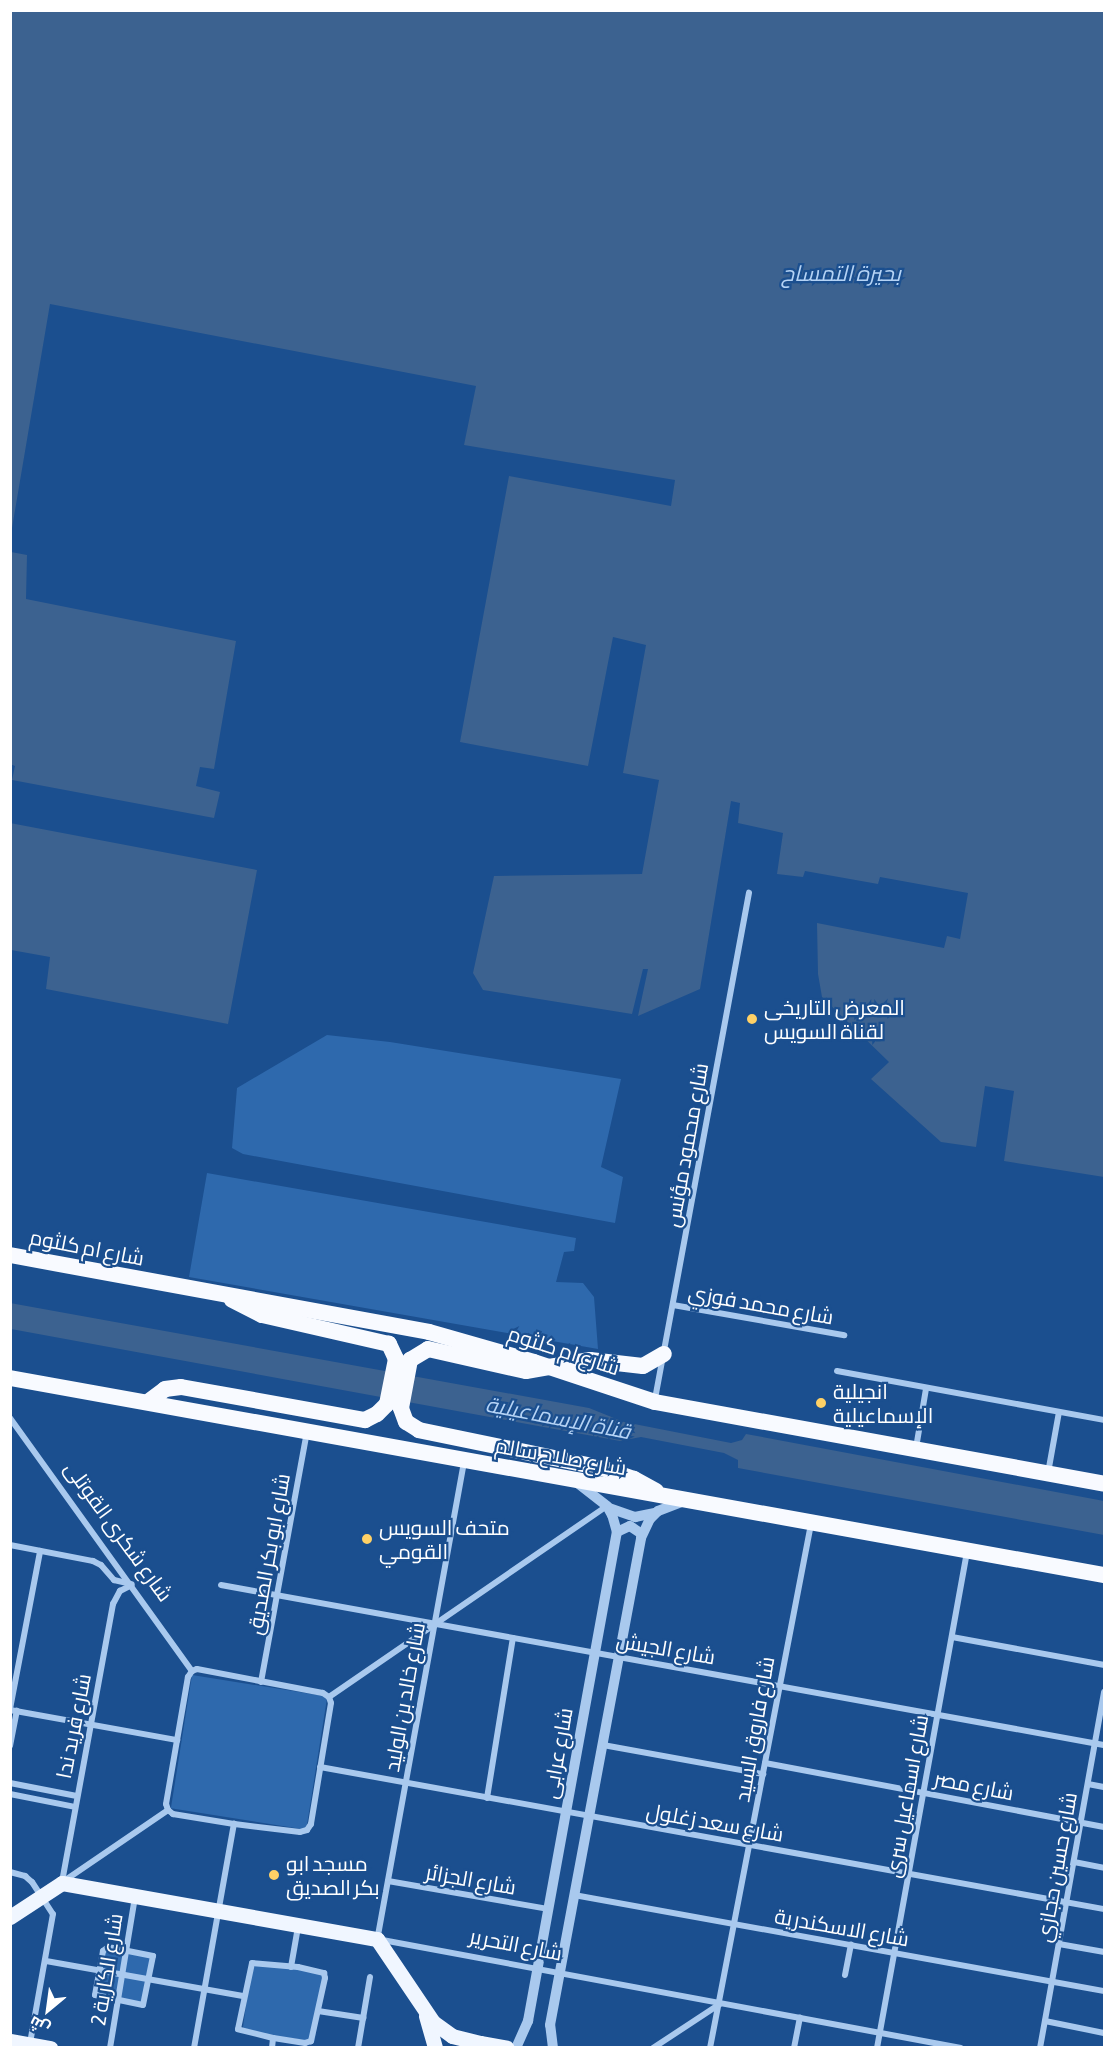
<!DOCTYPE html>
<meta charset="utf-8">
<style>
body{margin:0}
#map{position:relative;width:1115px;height:2058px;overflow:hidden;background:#1b4f8f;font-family:"Asap Condensed",Cairo,sans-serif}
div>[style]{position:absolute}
.green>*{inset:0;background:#2e69ad;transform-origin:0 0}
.water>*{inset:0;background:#3c6290}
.minor>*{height:6px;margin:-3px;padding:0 3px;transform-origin:3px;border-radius:3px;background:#a9c9ee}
.tertiary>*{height:10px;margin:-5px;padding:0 5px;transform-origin:5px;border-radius:5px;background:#a9c9ee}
.primary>*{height:15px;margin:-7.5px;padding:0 7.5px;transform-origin:7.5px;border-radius:7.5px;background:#f0f6ff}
.trunk>*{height:16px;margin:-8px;padding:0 8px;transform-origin:8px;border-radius:8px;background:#f8faff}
.dots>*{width:16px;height:16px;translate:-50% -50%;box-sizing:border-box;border:3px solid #1b4f8f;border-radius:50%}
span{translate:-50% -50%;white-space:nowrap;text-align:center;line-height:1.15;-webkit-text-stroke:4.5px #1b4f8f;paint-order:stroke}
.poi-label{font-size:21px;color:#fff}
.left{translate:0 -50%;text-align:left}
.street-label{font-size:21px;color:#fff}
.water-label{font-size:22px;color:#b5d3f5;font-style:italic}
.frame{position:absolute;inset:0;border:12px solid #fff;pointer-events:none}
.north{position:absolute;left:18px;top:1980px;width:60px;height:60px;-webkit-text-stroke:4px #1b4f8f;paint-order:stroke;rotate:209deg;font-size:16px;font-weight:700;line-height:24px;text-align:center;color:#fff}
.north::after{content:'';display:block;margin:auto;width:21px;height:27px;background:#fff;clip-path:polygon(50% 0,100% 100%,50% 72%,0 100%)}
</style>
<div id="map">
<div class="green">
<i style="clip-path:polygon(327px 1035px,390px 1042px,621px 1079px,601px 1167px,623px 1177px,615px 1223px,243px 1154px,232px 1148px,237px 1088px)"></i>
<i style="clip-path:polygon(207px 1173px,576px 1238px,574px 1251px,564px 1252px,556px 1282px,583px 1283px,594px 1297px,598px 1349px,189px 1277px)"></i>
<i style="left:192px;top:1675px;width:137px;height:135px;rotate:9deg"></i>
<i style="left:104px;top:1949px;width:48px;height:49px;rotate:7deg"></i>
<i style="left:252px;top:1963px;width:73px;height:69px;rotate:8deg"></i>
</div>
<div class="water">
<i style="clip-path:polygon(11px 10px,1104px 11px,1104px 1177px,1004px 1161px,1014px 1091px,985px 1086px,976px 1147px,941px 1142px,871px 1079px,889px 1062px,822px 997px,818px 974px,817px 923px,944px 948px,947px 936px,960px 939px,968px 893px,880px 877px,878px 884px,805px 871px,803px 877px,777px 874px,783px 833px,738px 823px,740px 803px,731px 801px,700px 989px,638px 1016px,648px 969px,643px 969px,632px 1014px,483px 990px,473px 973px,494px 876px,642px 874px,659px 780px,623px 773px,646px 645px,613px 637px,588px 766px,460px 742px,509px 476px,671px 506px,675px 480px,464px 445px,476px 386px,50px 304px,11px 534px)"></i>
<i style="clip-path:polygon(11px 552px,27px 555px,26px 599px,236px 641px,214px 769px,200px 767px,196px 786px,220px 792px,214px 818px,12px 780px,15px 766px,10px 764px)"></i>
<i style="clip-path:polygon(10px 823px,257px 870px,228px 1024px,46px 989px,50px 957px,11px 950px)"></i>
<i style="clip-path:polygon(10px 1303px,589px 1408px,624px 1422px,731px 1443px,742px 1440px,746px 1434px,1104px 1501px,1104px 1535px,738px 1468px,738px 1460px,724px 1453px,641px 1437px,620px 1441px,11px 1329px)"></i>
</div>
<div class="minor">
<i style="left:673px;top:1305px;width:174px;rotate:10deg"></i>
<i style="left:837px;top:1371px;width:271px;rotate:10.4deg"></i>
<i style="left:655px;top:1399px;width:515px;rotate:-79.48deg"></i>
<i style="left:10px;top:1418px;width:312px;rotate:54.3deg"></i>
<i style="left:916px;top:1448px;width:60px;rotate:-80.4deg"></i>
<i style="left:464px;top:1462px;width:485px;rotate:100.3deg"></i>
<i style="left:377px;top:1939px;width:594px;rotate:10.57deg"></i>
<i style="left:1048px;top:1473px;width:62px;rotate:-79.8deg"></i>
<i style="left:10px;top:1545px;width:85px;rotate:10.9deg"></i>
<i style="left:93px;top:1561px;width:9px;rotate:27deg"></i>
<i style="left:101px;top:1565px;width:20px;rotate:49deg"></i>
<i style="left:114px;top:1580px;width:18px;rotate:13deg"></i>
<i style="left:221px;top:1585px;width:897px;rotate:10.27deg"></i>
<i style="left:952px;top:1637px;width:155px;rotate:10.4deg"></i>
<i style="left:197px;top:1669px;width:128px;rotate:10.8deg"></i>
<i style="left:323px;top:1693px;width:7px;rotate:34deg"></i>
<i style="left:329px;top:1697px;width:6px;rotate:72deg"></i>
<i style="left:331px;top:1703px;width:123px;rotate:99.4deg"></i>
<i style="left:311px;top:1824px;width:7px;rotate:124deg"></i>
<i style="left:307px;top:1830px;width:7px;rotate:164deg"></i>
<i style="left:300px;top:1832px;width:66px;rotate:-173.1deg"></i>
<i style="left:234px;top:1824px;width:62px;rotate:-170.7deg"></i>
<i style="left:173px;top:1814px;width:6px;rotate:-141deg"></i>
<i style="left:168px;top:1810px;width:6px;rotate:-108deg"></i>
<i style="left:166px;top:1804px;width:129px;rotate:-80.2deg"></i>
<i style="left:188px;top:1677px;width:7px;rotate:-56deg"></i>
<i style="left:192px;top:1671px;width:5px;rotate:-22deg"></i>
<i style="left:261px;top:1682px;width:254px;rotate:-79.6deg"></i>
<i style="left:329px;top:1697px;width:337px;rotate:-34.5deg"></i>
<i style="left:10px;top:1709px;width:161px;rotate:-79.2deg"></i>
<i style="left:10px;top:1710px;width:170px;rotate:10.2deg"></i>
<i style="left:603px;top:1745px;width:163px;rotate:10.3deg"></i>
<i style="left:10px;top:1746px;width:36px;rotate:-79deg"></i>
<i style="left:765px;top:1763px;width:345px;rotate:10.7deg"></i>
<i style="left:320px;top:1767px;width:797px;rotate:10.27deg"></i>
<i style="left:10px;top:1783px;width:68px;rotate:11deg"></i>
<i style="left:1088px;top:1784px;width:16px;rotate:11deg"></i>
<i style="left:10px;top:1794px;width:66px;rotate:11.3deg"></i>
<i style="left:487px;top:1798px;width:162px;rotate:-80.8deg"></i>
<i style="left:1074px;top:1862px;width:31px;rotate:11deg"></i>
<i style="left:10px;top:1872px;width:16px;rotate:15deg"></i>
<i style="left:25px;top:1876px;width:9px;rotate:41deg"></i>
<i style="left:32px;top:1882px;width:38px;rotate:57deg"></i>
<i style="left:53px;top:1914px;width:131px;rotate:100.1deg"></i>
<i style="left:64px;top:1881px;width:126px;rotate:-34.3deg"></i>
<i style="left:388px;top:1881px;width:162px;rotate:9.9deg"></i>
<i style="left:62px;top:1882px;width:283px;rotate:-79.6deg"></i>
<i style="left:113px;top:1604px;width:15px;rotate:-62deg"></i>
<i style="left:120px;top:1591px;width:13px;rotate:-27deg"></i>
<i style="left:574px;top:1895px;width:539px;rotate:10.27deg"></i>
<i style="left:1059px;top:1944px;width:46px;rotate:10.1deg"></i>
<i style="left:108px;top:1947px;width:46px;rotate:11.3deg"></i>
<i style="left:153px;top:1956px;width:50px;rotate:101.5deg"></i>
<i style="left:143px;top:2005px;width:49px;rotate:-168.2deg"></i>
<i style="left:95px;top:1995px;width:45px;rotate:-79.7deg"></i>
<i style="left:103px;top:1951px;width:6px;rotate:-39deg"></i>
<i style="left:46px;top:1961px;width:200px;rotate:10.1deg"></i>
<i style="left:252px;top:1963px;width:46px;rotate:5deg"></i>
<i style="left:298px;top:1967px;width:27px;rotate:13deg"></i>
<i style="left:324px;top:1973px;width:5px;rotate:79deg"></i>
<i style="left:325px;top:1978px;width:65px;rotate:102.5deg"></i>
<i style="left:311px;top:2041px;width:6px;rotate:162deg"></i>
<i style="left:305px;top:2043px;width:32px;rotate:-171deg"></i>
<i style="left:273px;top:2038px;width:36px;rotate:-166deg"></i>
<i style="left:238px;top:2029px;width:67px;rotate:-78deg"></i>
<i style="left:291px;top:1967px;width:41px;rotate:-80.1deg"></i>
<i style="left:845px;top:1975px;width:31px;rotate:-79deg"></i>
<i style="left:318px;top:2011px;width:46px;rotate:8.8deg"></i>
<i style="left:1045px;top:2021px;width:60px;rotate:11.5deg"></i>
<i style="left:110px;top:2048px;width:153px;rotate:-80.6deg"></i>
<i style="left:194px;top:2048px;width:228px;rotate:-79.9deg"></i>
<i style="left:272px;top:2048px;width:10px;rotate:-84deg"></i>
<i style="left:358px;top:2048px;width:72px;rotate:-80.4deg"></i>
<i style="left:653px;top:2048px;width:80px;rotate:-33.3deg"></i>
<i style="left:710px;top:2048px;width:534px;rotate:-79.09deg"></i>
<i style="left:794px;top:2048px;width:31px;rotate:-79deg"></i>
<i style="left:877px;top:2048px;width:504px;rotate:-79.72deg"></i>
<i style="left:1040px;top:2048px;width:362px;rotate:-79.8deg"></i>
</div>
<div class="tertiary">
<i style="left:609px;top:1508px;width:28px;rotate:19deg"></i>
<i style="left:635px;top:1517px;width:19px;rotate:-12deg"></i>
<i style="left:617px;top:1532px;width:14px;rotate:-25deg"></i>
<i style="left:630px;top:1526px;width:14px;rotate:34deg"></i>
<i style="left:516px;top:2048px;width:30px;rotate:-66deg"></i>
<i style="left:528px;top:2021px;width:497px;rotate:-79.7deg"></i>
<i style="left:617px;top:1532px;width:18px;rotate:-106deg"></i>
<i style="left:612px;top:1515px;width:10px;rotate:-119deg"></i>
<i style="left:607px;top:1506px;width:37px;rotate:-142deg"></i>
<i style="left:553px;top:2048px;width:23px;rotate:-97deg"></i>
<i style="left:550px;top:2025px;width:495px;rotate:-79.4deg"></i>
<i style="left:641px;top:1538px;width:21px;rotate:-65deg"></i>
<i style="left:650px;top:1519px;width:11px;rotate:-45deg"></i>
<i style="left:658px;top:1511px;width:25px;rotate:-21deg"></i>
</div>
<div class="primary">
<i style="left:10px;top:1917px;width:62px;rotate:-33.2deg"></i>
<i style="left:62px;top:1883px;width:320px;rotate:10.1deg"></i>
<i style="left:377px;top:1939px;width:100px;rotate:56deg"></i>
<i style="left:433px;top:2022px;width:24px;rotate:36deg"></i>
<i style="left:452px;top:2036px;width:29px;rotate:14deg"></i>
<i style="left:426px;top:2016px;width:33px;rotate:74deg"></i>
<i style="left:10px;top:2041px;width:41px;rotate:9.9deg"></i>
<i style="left:472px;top:2045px;width:8px;rotate:-14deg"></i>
<i style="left:480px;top:2043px;width:27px;rotate:10deg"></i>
</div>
<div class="trunk">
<i style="left:10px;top:1255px;width:426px;rotate:10.4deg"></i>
<i style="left:429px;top:1332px;width:109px;rotate:15.9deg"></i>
<i style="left:534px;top:1362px;width:127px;rotate:18.3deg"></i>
<i style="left:655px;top:1402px;width:456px;rotate:10.3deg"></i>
<i style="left:10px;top:1378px;width:1112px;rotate:10.21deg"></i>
<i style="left:148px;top:1402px;width:21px;rotate:-37deg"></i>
<i style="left:165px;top:1389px;width:16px;rotate:-7deg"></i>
<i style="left:181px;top:1387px;width:187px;rotate:10.2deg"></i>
<i style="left:365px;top:1420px;width:13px;rotate:-27deg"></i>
<i style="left:377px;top:1414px;width:14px;rotate:-45deg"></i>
<i style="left:387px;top:1404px;width:46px;rotate:-78.7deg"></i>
<i style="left:396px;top:1359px;width:17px;rotate:-115deg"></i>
<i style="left:389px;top:1344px;width:130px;rotate:-167.1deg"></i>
<i style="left:262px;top:1315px;width:34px;rotate:-153deg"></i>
<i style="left:656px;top:1491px;width:25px;rotate:-151deg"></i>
<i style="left:634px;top:1479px;width:34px;rotate:-161deg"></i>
<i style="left:602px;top:1468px;width:187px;rotate:-168.3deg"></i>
<i style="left:419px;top:1430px;width:15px;rotate:-148deg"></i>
<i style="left:406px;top:1422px;width:15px;rotate:-110deg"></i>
<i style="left:401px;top:1408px;width:49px;rotate:-79.4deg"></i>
<i style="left:410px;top:1360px;width:21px;rotate:-31deg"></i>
<i style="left:428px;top:1349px;width:100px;rotate:12.7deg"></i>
<i style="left:526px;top:1371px;width:65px;rotate:-9.8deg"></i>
<i style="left:590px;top:1360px;width:53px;rotate:6.5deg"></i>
<i style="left:643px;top:1366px;width:24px;rotate:-30deg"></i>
</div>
<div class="dots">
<i style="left:752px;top:1019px;background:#ffd166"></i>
<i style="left:821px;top:1403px;background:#ffd166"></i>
<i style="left:367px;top:1539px;background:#ffd166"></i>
<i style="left:274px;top:1875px;background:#ffd166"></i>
</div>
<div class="poi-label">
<span class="left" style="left:764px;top:1019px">المعرض التاريخى<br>لقناة السويس</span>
<span class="left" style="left:833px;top:1403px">انجيلية<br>الإسماعيلية</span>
<span class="left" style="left:379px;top:1539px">متحف السويس<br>القومي</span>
<span class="left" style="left:286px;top:1875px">مسجد ابو<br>بكر الصديق</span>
</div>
<div class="street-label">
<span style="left:686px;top:1145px;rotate:-80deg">شارع محمود مؤنس</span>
<span style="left:87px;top:1247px;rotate:11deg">شارع ام كلثوم</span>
<span style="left:761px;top:1304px;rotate:10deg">شارع محمد فوزي</span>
<span style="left:564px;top:1350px;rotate:18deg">شارع ام كلثوم</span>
<span style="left:561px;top:1456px;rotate:10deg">شارع صلاح سالم</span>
<span style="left:119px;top:1531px;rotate:54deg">شارع شكرى القوتلى</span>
<span style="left:268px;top:1554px;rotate:-80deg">شارع ابو بكر الصديق</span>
<span style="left:666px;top:1648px;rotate:10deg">شارع الجيش</span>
<span style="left:404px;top:1697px;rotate:-80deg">شارع خالد بن الوليد</span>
<span style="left:73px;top:1726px;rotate:-79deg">شارع فريد ندا</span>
<span style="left:754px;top:1729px;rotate:-80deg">شارع فاروق السيد</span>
<span style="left:557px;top:1753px;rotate:-80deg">شارع عرابى</span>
<span style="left:974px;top:1785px;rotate:11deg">شارع مصر</span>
<span style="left:906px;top:1796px;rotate:-80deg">شارع اسماعيل سرى</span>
<span style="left:715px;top:1822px;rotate:10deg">شارع سعد زغلول</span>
<span style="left:1056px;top:1867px;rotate:-80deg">شارع حسين حجازي</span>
<span style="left:471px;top:1879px;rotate:10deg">شارع الجزائر</span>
<span style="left:842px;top:1927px;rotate:10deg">شارع الاسكندرية</span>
<span style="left:516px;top:1944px;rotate:11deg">شارع التحرير</span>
<span style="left:106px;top:1969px;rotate:-81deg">شارع الكارية 2</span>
</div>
<div class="water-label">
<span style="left:841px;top:274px">بحيرة التمساح</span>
<span style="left:558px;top:1418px;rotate:11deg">قناة الإسماعيلية</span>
</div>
<div class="frame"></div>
<div class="north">ش</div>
</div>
